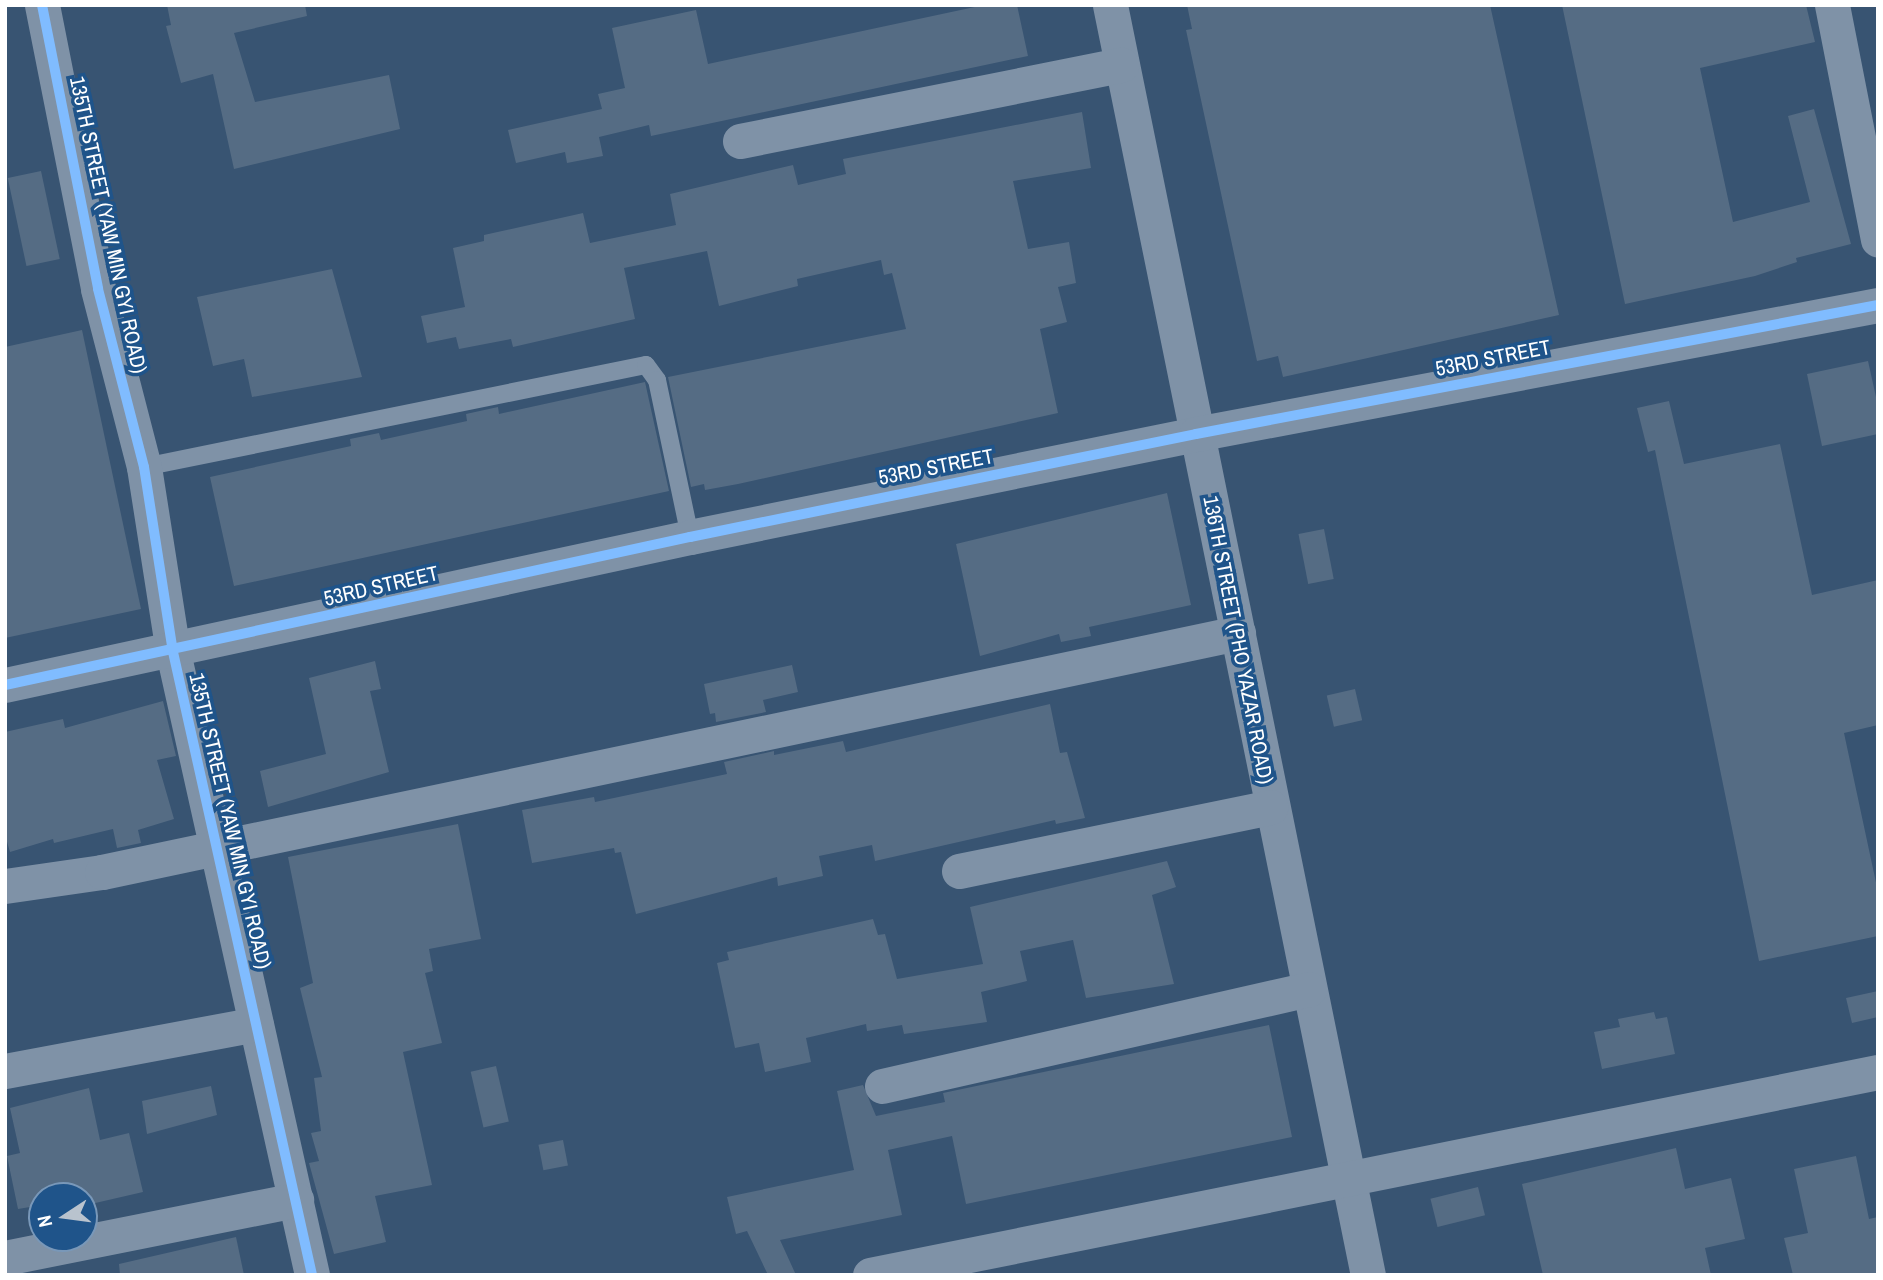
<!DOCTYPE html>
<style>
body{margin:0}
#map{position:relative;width:1883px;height:1280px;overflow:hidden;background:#385472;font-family:"Archivo Narrow",sans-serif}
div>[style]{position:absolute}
.building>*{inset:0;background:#556c84;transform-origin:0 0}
.lane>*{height:18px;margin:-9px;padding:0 9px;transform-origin:9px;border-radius:9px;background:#7f92a7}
.street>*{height:35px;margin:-17.5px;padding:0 17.5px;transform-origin:17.5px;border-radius:17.5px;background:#7f92a7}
.cycleway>*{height:10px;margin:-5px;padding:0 5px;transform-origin:5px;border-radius:5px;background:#80bcff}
span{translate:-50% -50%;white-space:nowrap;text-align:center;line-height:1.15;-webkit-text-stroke:7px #1f548a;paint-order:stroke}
.street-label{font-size:21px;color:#fff}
.frame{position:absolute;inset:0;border:7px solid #fff;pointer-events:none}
.north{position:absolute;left:28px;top:1182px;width:70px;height:70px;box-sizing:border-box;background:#1f548a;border:2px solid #7998b9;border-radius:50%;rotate:257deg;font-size:19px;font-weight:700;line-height:28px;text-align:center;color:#fff}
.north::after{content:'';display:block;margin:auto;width:24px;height:32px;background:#b9c3ce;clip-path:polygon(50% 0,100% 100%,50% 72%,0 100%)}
</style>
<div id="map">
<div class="building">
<i style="clip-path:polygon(167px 5px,305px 5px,307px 16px,234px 33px,255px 102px,389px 75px,400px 129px,234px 169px,213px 74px,181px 83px,166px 26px,171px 25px)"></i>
<i style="clip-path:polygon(984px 5px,1017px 5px,1028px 56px,651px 136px,649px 125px,599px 137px,603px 156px,567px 163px,565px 152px,516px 163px,508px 130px,602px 109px,598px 94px,625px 88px,612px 28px,696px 10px,708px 64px)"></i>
<i style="clip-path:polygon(1187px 5px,1490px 5px,1559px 315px,1283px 377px,1278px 356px,1257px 361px,1186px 30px,1192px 29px)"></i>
<i style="clip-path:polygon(1562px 5px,1806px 5px,1815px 42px,1700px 68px,1733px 222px,1810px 202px,1788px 116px,1814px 109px,1851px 244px,1796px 258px,1797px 262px,1755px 276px,1625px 304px)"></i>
<i style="clip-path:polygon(1082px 112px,1091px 168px,1013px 181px,1028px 249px,1069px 242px,1076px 283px,1058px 287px,1067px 322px,1040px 329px,1058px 413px,738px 484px,705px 490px,704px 484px,691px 487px,668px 377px,906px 329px,892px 273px,884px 275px,881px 260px,797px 279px,798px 286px,719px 306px,707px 251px,624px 268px,635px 319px,513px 347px,511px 339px,459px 349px,456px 337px,427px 343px,421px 316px,465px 307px,453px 248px,484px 241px,484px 235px,583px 213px,590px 243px,676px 225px,670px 194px,793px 165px,798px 185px,846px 174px,843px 159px)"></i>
<i style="left:41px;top:171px;width:90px;height:34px;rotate:78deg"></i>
<i style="clip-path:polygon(332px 269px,362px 377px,252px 397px,244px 359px,213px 366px,197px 297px)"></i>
<i style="clip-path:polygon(82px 330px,141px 609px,5px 638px,5px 347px)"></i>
<i style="clip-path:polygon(1868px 361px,1878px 406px,1878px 434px,1822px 446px,1807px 374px)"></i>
<i style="clip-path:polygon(645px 382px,669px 491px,234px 586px,210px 477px,351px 446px,350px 439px,379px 433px,381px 440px,467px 421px,466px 414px,498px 407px,499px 414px)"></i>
<i style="clip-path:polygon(1669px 401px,1684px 464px,1780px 444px,1812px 595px,1878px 580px,1878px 725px,1844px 733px,1878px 892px,1878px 936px,1759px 961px,1655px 450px,1648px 452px,1637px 408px)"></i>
<i style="clip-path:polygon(1167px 493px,1191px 605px,1089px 627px,1091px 636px,1061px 642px,1059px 634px,980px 656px,956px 544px)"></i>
<i style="left:1324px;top:529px;width:51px;height:26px;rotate:79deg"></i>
<i style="clip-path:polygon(375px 661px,381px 689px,370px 691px,389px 772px,268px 807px,260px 771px,326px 754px,309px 678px)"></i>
<i style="clip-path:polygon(792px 665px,798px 692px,763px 700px,766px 712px,716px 722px,715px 713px,710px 714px,704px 684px)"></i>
<i style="left:1355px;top:689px;width:32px;height:29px;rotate:77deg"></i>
<i style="clip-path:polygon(163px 701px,176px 756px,157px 760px,174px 819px,138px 830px,141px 843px,117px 848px,113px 829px,54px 843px,53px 839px,10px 852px,5px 835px,5px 732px,63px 719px,65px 728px)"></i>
<i style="clip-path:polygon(1050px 704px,1060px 753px,1067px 752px,1085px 818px,1056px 824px,1055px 820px,875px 861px,872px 845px,819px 856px,823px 876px,778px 886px,777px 877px,636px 914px,621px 852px,615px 853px,614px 848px,532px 863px,522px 810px,594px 797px,595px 802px,727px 774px,724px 762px,774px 751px,774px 755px,843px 741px,846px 752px)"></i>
<i style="clip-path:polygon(458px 824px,481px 939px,429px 949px,433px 971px,425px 973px,442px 1043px,403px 1052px,432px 1185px,375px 1196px,386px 1242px,334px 1254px,309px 1163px,319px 1161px,311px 1133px,321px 1131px,314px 1078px,322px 1077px,300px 988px,313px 983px,288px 857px)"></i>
<i style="clip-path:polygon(1167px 861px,1176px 887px,1152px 895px,1174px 984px,1086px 998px,1073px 940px,1020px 951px,1027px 981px,981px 992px,987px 1022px,904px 1034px,902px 1025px,867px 1031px,866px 1024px,806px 1038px,811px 1062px,765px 1072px,759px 1043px,735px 1048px,717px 963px,729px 960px,727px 952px,873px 919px,878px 935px,885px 934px,897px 979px,983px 964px,970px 907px)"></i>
<i style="clip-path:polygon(1878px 991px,1878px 1017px,1852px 1023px,1846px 998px)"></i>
<i style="clip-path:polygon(1654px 1012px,1656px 1019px,1667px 1017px,1675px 1054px,1602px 1069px,1594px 1032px,1620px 1027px,1618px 1019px)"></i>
<i style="clip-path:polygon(1269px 1025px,1292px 1137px,966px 1204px,952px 1136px,888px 1150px,902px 1215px,780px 1240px,796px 1275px,768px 1275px,747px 1231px,736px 1234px,727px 1197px,854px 1170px,837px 1091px,863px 1085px,876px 1116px,945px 1102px,943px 1093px)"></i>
<i style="left:496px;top:1066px;width:57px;height:26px;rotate:77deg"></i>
<i style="clip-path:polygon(211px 1086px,217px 1115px,147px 1134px,142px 1101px)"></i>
<i style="clip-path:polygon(89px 1088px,100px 1140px,129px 1133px,143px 1192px,91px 1204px,89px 1196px,42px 1196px,42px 1205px,18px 1209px,7px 1156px,20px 1153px,10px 1108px)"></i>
<i style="left:563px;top:1140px;width:26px;height:25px;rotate:79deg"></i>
<i style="clip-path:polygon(1676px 1148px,1685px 1189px,1731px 1178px,1745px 1239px,1705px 1248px,1711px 1275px,1543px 1275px,1522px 1184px)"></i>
<i style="clip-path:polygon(1856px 1156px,1869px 1219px,1878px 1217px,1878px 1275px,1793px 1275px,1784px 1238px,1808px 1233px,1794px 1169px)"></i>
<i style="left:1478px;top:1187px;width:29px;height:49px;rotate:76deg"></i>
<i style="clip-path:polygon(236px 1237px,244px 1275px,120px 1275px,119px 1264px)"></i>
</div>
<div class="lane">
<i style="left:144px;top:467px;width:512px;rotate:-11.49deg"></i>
<i style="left:646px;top:365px;width:19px;rotate:54deg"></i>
<i style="left:657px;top:380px;width:160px;rotate:78.1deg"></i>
</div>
<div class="street">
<i style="left:42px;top:5px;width:289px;rotate:78.8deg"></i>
<i style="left:98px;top:289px;width:184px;rotate:75.5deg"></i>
<i style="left:144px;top:467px;width:187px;rotate:81.1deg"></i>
<i style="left:173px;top:652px;width:638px;rotate:77.42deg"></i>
<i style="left:1110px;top:5px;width:1296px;rotate:78.52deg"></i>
<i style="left:1832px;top:5px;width:239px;rotate:78.9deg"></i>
<i style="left:740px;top:141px;width:389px;rotate:-11.3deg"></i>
<i style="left:5px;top:685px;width:701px;rotate:-12.19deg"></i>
<i style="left:690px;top:537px;width:516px;rotate:-11.51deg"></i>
<i style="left:1196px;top:434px;width:694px;rotate:-10.71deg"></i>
<i style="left:959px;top:871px;width:318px;rotate:-11.6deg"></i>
<i style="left:5px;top:886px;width:98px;rotate:-8.2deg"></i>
<i style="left:102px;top:872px;width:1161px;rotate:-11.88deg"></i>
<i style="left:5px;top:1071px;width:255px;rotate:-10.6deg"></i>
<i style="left:882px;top:1086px;width:438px;rotate:-12.8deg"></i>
<i style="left:5px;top:1258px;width:297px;rotate:-11.3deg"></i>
<i style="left:870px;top:1275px;width:1028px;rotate:-11.39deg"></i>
</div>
<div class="cycleway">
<i style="left:42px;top:5px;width:289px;rotate:78.8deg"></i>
<i style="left:98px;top:289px;width:184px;rotate:75.5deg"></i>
<i style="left:144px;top:467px;width:187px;rotate:81.1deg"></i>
<i style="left:173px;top:652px;width:638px;rotate:77.42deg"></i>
<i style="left:5px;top:685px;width:701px;rotate:-12.19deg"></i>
<i style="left:690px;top:537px;width:516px;rotate:-11.51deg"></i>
<i style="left:1196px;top:434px;width:694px;rotate:-10.71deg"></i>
</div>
<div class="street-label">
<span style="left:108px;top:225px;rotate:78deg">135TH STREET (YAW MIN GYI ROAD)</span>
<span style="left:1493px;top:358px;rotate:-11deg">53RD STREET</span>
<span style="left:936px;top:467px;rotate:-11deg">53RD STREET</span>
<span style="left:381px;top:586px;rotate:-13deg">53RD STREET</span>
<span style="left:1238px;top:640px;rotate:79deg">136TH STREET (PHO YAZAR ROAD)</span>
<span style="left:230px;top:821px;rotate:77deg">135TH STREET (YAW MIN GYI ROAD)</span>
</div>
<div class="frame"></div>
<div class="north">N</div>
</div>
